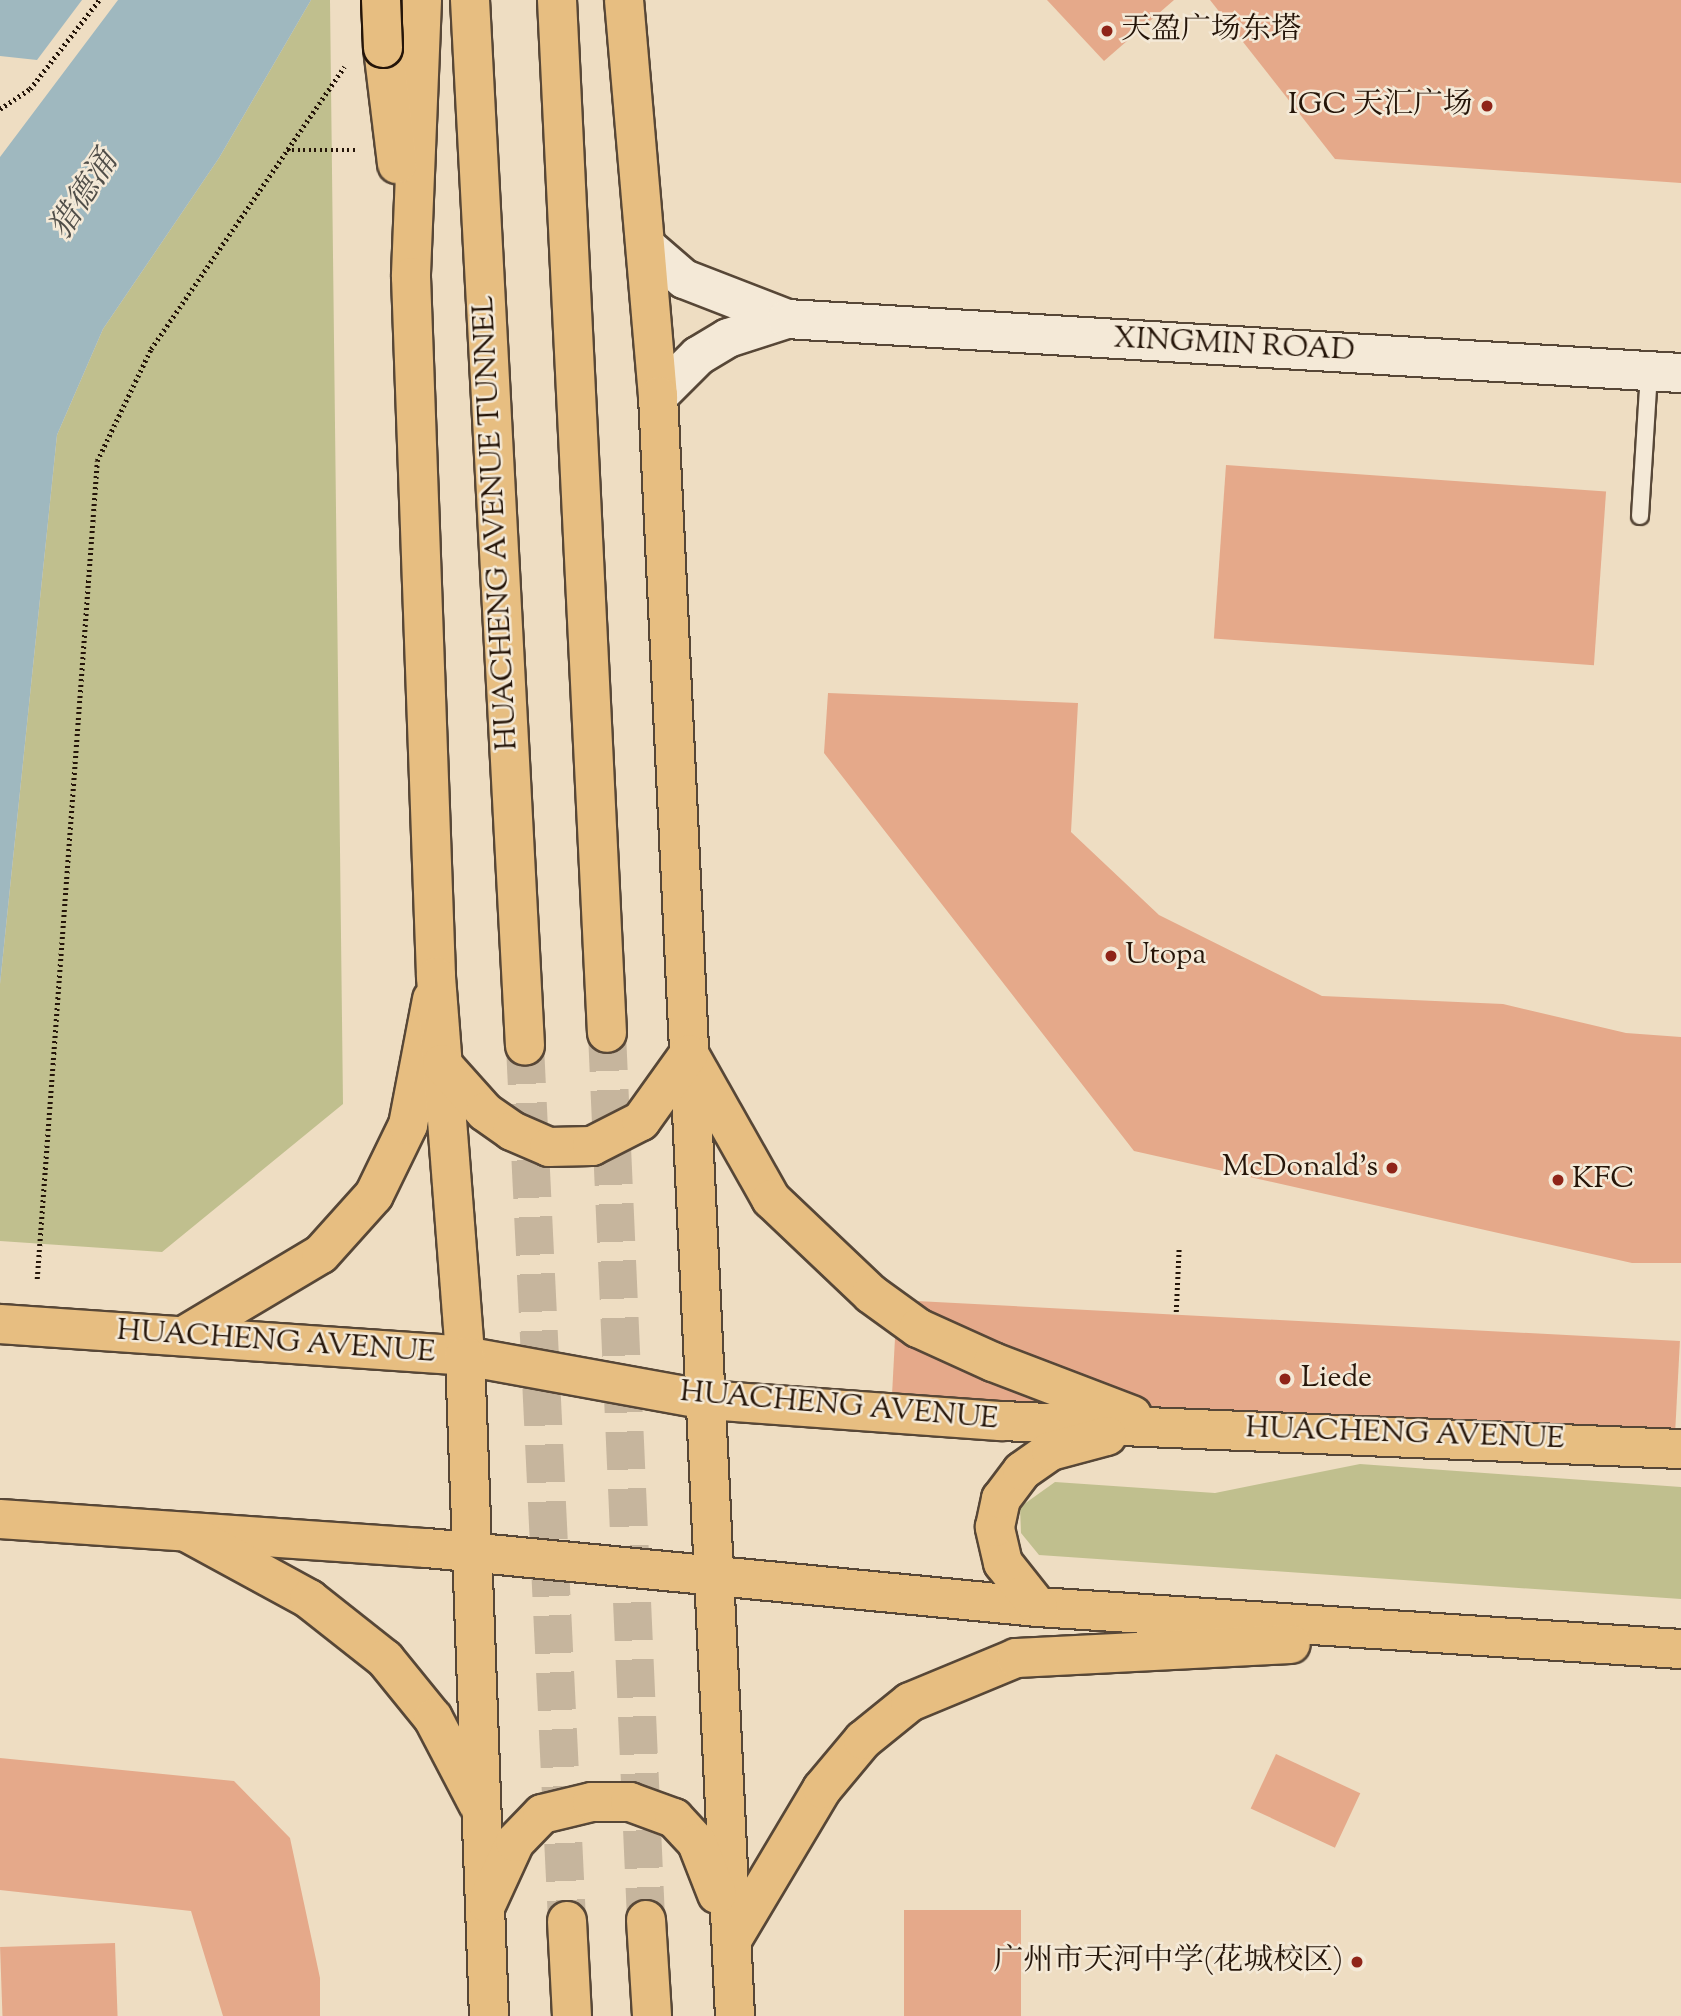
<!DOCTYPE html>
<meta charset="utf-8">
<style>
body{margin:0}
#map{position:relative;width:1681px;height:2016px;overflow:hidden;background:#eeddc2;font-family:"Sorts Mill Goudy","Noto Serif SC",serif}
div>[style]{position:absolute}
.green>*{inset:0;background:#c0bf8e}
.water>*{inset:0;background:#9fb8bf}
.building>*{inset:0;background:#e5a98a;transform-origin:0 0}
.trunk-tunnel>*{height:38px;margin-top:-19px;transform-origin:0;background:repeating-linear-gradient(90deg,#c6b59d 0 38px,transparent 0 57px)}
.path>*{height:4.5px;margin-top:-2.25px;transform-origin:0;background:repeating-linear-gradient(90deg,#251509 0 2px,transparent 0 5.5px)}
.roads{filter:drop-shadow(2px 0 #574737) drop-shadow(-2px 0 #574737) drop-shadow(0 2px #574737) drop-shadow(0 -2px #574737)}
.service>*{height:16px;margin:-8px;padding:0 8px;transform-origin:8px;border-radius:8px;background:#f4e9d7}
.tertiary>*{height:38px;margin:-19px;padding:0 19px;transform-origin:19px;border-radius:19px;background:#f4e9d7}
.primary>*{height:38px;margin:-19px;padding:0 19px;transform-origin:19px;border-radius:19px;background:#e7be81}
.trunk>*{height:38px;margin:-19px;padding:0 19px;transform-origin:19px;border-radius:19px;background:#e7be81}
.bridges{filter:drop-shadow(2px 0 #251509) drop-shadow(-2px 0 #251509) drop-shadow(0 2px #251509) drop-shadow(0 -2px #251509)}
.trunk-bridge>*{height:38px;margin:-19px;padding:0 19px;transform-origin:19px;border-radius:19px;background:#e7be81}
.dots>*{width:19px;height:19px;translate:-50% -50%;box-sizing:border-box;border:4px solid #f4e9d7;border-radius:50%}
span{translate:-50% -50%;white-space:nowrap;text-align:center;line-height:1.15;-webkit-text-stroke:5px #f4e9d7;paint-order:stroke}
.poi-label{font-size:30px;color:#251509}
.left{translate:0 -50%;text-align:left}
.right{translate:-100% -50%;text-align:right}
.street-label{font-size:30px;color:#251509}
.water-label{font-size:32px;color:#504e49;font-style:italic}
</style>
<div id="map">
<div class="green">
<i style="clip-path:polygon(311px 0,330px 0,343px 1104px,162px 1252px,0 1241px,0 984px,57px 435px,103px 329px,219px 158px)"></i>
<i style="clip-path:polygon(1360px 1464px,1681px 1487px,1681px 1599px,1039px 1555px,1021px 1533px,1020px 1507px,1055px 1482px,1215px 1493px)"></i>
</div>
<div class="water">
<i style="clip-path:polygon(0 0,82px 0,37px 60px,0 56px)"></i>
<i style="clip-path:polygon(118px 0,311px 0,219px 158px,103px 329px,57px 435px,0 984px,0 157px)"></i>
</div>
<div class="building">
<i style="clip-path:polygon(1047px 0,1174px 0,1104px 61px)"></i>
<i style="clip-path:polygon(1210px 0,1681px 0,1681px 183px,1335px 159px)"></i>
<i style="left:1226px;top:465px;width:381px;height:174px;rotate:4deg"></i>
<i style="clip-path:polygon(828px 693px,1078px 703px,1071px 832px,1159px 915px,1322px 996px,1503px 1004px,1626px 1033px,1681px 1037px,1681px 1263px,1632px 1263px,1134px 1151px,824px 753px)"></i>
<i style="left:897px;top:1300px;width:784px;height:115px;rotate:3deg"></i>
<i style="left:1276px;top:1754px;width:93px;height:60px;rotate:25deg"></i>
<i style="clip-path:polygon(0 1758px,234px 1781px,290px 1838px,320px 1978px,320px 2016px,223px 2016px,191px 1911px,0 1890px)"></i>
<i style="left:904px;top:1910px;width:117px;height:106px"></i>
<i style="left:115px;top:1943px;width:73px;height:115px;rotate:88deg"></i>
</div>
<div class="trunk-tunnel">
<i style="left:607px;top:1033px;width:888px;rotate:87.48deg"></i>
<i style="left:525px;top:1046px;width:876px;rotate:87.25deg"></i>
</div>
<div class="path">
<i style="left:0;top:109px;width:36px;rotate:-34deg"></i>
<i style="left:30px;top:89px;width:113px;rotate:-52.2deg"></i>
<i style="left:287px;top:150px;width:69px"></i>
<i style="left:37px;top:1279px;width:820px;rotate:-85.8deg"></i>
<i style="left:97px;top:461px;width:124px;rotate:-64.3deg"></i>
<i style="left:151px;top:349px;width:342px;rotate:-55.6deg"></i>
<i style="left:1176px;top:1312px;width:65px;rotate:-87.4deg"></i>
</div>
<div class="roads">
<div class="service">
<i style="left:1640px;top:516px;width:145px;rotate:-86.4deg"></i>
</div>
<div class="tertiary">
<i style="left:648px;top:248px;width:48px;rotate:40.7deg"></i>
<i style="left:684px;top:279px;width:110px;rotate:21.2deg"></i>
<i style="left:658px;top:396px;width:57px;rotate:-45deg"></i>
<i style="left:698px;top:356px;width:35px;rotate:-31deg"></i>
<i style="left:728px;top:338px;width:62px;rotate:-17.9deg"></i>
<i style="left:787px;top:319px;width:896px;rotate:3.46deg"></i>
</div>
<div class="primary">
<i style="left:689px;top:1054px;width:167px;rotate:60.5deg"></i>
<i style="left:771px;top:1199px;width:138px;rotate:43.5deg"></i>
<i style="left:871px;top:1294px;width:58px;rotate:35.9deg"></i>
<i style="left:918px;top:1328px;width:82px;rotate:24.4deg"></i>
<i style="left:993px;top:1362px;width:149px;rotate:20.9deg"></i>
<i style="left:0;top:1324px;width:466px;rotate:3.9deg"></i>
<i style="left:465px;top:1356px;width:245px;rotate:10.3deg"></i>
<i style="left:706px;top:1400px;width:296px;rotate:4.1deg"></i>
<i style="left:1001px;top:1421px;width:681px;rotate:2.36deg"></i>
<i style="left:185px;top:1335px;width:158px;rotate:-30.8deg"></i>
<i style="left:321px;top:1254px;width:79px;rotate:-48.1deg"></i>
<i style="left:374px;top:1195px;width:78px;rotate:-64.1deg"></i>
<i style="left:408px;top:1125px;width:128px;rotate:-79.2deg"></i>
<i style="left:0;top:1519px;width:428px;rotate:3.9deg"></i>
<i style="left:427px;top:1548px;width:614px;rotate:5.52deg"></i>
<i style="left:1038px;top:1607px;width:644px;rotate:3.74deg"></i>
<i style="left:190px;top:1534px;width:136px;rotate:28.6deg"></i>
<i style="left:309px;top:1599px;width:97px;rotate:38.3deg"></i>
<i style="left:385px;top:1659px;width:76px;rotate:50.9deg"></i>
<i style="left:433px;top:1718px;width:97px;rotate:62.4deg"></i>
<i style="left:1038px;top:1607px;width:56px;rotate:-128.5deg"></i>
<i style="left:1003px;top:1563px;width:37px;rotate:-103deg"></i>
<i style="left:995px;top:1527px;width:29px;rotate:-78deg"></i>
<i style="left:1001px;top:1499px;width:35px;rotate:-53deg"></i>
<i style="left:1022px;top:1471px;width:35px;rotate:-35deg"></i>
<i style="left:1051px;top:1451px;width:58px;rotate:-15deg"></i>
<i style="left:732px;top:1940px;width:176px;rotate:-59.2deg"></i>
<i style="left:822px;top:1789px;width:64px;rotate:-50.1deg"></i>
<i style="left:863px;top:1740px;width:60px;rotate:-39deg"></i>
<i style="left:910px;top:1702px;width:115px;rotate:-22.5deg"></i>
<i style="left:1016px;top:1658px;width:275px;rotate:-2.9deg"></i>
</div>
<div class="trunk">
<i style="left:422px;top:0;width:277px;rotate:92.3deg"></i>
<i style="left:411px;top:277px;width:700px;rotate:87.95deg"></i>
<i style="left:436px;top:977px;width:380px;rotate:85.6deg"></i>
<i style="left:465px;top:1356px;width:660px;rotate:87.92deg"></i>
<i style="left:470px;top:0;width:1047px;rotate:86.99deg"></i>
<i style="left:557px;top:0;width:1034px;rotate:87.23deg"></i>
<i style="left:624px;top:0;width:397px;rotate:85.1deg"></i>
<i style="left:658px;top:396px;width:1622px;rotate:87.28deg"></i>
<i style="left:383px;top:48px;width:117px;rotate:83.1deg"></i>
<i style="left:442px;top:1064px;width:64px;rotate:48.1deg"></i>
<i style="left:485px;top:1112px;width:33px;rotate:35deg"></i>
<i style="left:512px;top:1131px;width:40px;rotate:23.4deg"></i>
<i style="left:549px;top:1147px;width:43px;rotate:-1.3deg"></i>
<i style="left:592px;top:1146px;width:55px;rotate:-27deg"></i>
<i style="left:641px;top:1121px;width:82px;rotate:-54.4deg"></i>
<i style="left:487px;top:1903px;width:67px;rotate:-65.3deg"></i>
<i style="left:515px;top:1842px;width:39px;rotate:-46deg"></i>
<i style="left:542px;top:1814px;width:51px;rotate:-13.5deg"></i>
<i style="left:592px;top:1802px;width:38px"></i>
<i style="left:630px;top:1802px;width:47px;rotate:20deg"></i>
<i style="left:674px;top:1818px;width:34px;rotate:47deg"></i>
<i style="left:697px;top:1843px;width:55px;rotate:68.6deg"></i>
<i style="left:646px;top:1920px;width:96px;rotate:86.4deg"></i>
<i style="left:567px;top:1921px;width:95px;rotate:87deg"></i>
</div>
</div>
<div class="bridges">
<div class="trunk-bridge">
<i style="left:381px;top:0;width:48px;rotate:87.6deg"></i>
</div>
</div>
<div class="dots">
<i style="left:1107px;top:31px;background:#8f2418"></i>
<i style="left:1487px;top:106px;background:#8f2418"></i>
<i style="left:1111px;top:956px;background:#8f2418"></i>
<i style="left:1392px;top:1168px;background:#8f2418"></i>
<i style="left:1558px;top:1180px;background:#8f2418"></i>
<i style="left:1285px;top:1379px;background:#8f2418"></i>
<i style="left:1357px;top:1962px;background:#8f2418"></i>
</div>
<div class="poi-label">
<span class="left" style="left:1121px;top:31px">天盈广场东塔</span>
<span class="right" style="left:1473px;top:106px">IGC 天汇广场</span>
<span class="left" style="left:1125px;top:956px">Utopa</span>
<span class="right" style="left:1378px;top:1168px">McDonald's</span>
<span class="left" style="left:1572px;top:1180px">KFC</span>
<span class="left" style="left:1301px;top:1379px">Liede</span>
<span class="right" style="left:1343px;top:1962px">广州市天河中学(花城校区)</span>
</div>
<div class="street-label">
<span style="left:1234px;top:346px;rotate:3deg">XINGMIN ROAD</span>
<span style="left:497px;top:523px;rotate:-93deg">HUACHENG AVENUE TUNNEL</span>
<span style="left:276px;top:1343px;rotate:4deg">HUACHENG AVENUE</span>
<span style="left:839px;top:1407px;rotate:5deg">HUACHENG AVENUE</span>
<span style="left:1405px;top:1435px;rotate:2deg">HUACHENG AVENUE</span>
</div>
<div class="water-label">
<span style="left:85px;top:196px;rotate:-57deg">猎德涌</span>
</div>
</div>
